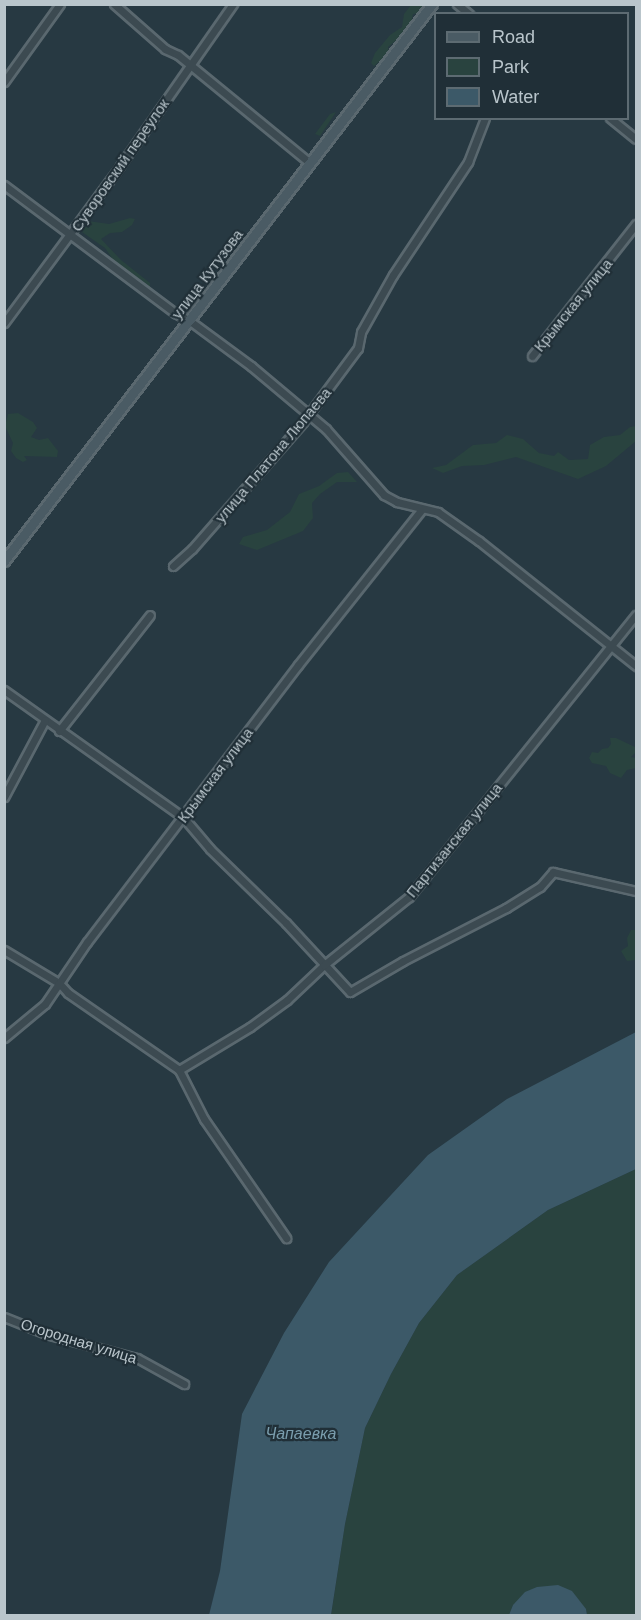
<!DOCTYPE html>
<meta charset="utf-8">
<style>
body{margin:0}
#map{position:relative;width:641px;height:1620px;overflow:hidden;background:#273942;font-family:Arial,sans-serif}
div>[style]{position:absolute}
.green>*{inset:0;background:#29433f}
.water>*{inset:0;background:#3c5968}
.roads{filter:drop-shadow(2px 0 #5a686f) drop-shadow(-2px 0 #5a686f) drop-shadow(0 2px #5a686f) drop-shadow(0 -2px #5a686f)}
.street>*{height:7px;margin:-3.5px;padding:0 3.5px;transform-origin:3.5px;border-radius:3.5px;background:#3c4a51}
.secondary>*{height:9px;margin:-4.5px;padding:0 4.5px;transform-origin:4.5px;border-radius:4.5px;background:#4a5b64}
span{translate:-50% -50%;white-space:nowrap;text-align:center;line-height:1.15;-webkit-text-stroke:4.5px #202f37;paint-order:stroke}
.street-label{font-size:15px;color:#b9c5cb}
.water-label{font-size:16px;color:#7a9dad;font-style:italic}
.frame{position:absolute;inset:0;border:6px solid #b9c5cb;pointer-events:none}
.legend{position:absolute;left:434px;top:12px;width:195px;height:108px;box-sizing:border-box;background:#202f37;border:2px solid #5d6b72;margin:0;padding:8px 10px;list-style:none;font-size:18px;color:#b9c5cb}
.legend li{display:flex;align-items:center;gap:12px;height:30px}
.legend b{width:30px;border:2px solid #5d6b72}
</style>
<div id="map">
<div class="green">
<i style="clip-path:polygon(411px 5px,424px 6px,420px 13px,413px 14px,410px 29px,388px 47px,389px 53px,374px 66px,371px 63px,375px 53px,390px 35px,402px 27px,404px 14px)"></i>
<i style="clip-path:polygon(336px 112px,320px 136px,315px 134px,330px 114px)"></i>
<i style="clip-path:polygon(130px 218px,135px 219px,132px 225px,122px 232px,110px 233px,101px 239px,121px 260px,150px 283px,150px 288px,114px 261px,105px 248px,82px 232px,88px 221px,109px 224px)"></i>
<i style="clip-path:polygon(18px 413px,33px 422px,37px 428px,31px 437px,39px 440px,48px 438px,58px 451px,57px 457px,24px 456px,27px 460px,23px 462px,16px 458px,11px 451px,13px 443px,5px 426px,8px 414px)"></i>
<i style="clip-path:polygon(636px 426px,636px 441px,606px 466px,578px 479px,516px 457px,484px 465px,462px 466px,443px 473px,432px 468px,446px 465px,473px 445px,496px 443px,507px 435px,523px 439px,539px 453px,554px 456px,558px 452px,569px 460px,588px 459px,590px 445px,604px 437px,620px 435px,630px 427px)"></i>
<i style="clip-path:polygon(348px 472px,357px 482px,337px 482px,320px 494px,312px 503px,313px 518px,303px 531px,257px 550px,239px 544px,243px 537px,267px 530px,290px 512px,299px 494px,319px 486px,337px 473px)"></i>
<i style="clip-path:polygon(610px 738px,616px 738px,635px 747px,635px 753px,631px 757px,636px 758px,636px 768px,627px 770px,621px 778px,610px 773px,606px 766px,592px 763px,589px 758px,592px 752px,598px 753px,602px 749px,608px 748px,611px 744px)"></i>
<i style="clip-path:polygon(631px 930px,636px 930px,636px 960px,627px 961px,621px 951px,628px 946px,627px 938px)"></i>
<i style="clip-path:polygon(636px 1169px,636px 1615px,587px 1615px,586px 1609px,513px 1605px,509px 1615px,331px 1616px,345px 1524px,365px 1428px,391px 1374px,419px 1323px,457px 1275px,548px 1210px)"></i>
</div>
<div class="water">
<i style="clip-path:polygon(636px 1032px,636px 1169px,548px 1210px,457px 1275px,419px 1323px,391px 1374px,365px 1428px,345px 1524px,331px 1615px,209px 1615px,220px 1571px,242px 1414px,284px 1333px,329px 1262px,428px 1155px,507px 1099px)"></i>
<i style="clip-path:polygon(558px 1585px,572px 1591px,586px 1609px,587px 1615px,509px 1615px,513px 1605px,525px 1592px,537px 1587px)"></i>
</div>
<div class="roads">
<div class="street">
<i style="left:114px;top:4px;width:68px;rotate:41.4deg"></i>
<i style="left:165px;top:49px;width:14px;rotate:25deg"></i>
<i style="left:178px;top:55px;width:171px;rotate:39.3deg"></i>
<i style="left:457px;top:4px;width:16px;rotate:40deg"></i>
<i style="left:4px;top:82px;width:96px;rotate:-54.3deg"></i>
<i style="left:610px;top:118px;width:33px;rotate:39deg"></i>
<i style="left:4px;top:185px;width:214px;rotate:36.8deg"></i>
<i style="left:175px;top:313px;width:17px;rotate:28deg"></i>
<i style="left:190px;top:321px;width:76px;rotate:36.4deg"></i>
<i style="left:251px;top:366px;width:98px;rotate:40deg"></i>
<i style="left:326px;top:429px;width:88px;rotate:48.7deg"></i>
<i style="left:384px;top:495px;width:15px;rotate:28deg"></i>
<i style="left:397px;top:502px;width:42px;rotate:13.7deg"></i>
<i style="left:438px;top:512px;width:50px;rotate:35.3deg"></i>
<i style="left:479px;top:541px;width:201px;rotate:38.5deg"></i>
<i style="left:4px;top:323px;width:195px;rotate:-53.5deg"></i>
<i style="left:120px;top:166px;width:198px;rotate:-55.1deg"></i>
<i style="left:532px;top:356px;width:168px;rotate:-51.8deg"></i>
<i style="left:173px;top:566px;width:25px;rotate:-42deg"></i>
<i style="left:192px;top:549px;width:169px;rotate:-48.8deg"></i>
<i style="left:303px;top:422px;width:92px;rotate:-53.4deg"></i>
<i style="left:358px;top:348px;width:16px;rotate:-79deg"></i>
<i style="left:361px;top:332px;width:65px;rotate:-60.7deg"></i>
<i style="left:393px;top:275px;width:136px;rotate:-56.4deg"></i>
<i style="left:468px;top:162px;width:47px;rotate:-68.9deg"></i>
<i style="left:4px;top:690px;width:219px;rotate:35.4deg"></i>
<i style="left:183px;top:817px;width:42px;rotate:49.8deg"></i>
<i style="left:210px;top:849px;width:106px;rotate:44.2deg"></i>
<i style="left:286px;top:923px;width:94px;rotate:47.2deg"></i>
<i style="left:350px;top:992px;width:61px;rotate:-30.3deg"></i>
<i style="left:403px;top:961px;width:116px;rotate:-27.2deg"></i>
<i style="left:506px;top:908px;width:40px;rotate:-32deg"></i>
<i style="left:540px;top:887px;width:20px;rotate:-49deg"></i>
<i style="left:553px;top:872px;width:85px;rotate:12.9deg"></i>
<i style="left:59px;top:731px;width:147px;rotate:-51.9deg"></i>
<i style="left:4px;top:797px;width:87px;rotate:-62deg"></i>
<i style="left:4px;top:950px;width:64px;rotate:31deg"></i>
<i style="left:59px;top:983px;width:13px;rotate:48deg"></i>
<i style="left:68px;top:993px;width:135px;rotate:34.7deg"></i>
<i style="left:179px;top:1070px;width:55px;rotate:63deg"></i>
<i style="left:204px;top:1119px;width:145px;rotate:55.4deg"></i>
<i style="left:4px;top:1038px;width:53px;rotate:-39.7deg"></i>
<i style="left:45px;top:1004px;width:75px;rotate:-55.9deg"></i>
<i style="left:87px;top:942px;width:348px;rotate:-52.7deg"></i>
<i style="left:298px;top:665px;width:199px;rotate:-51.5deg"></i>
<i style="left:179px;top:1070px;width:83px;rotate:-31.2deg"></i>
<i style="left:250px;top:1027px;width:46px;rotate:-36.1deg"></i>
<i style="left:287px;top:1000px;width:51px;rotate:-43.4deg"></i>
<i style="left:324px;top:965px;width:109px;rotate:-38.7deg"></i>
<i style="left:409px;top:897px;width:362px;rotate:-51.2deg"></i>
<i style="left:4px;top:1317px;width:45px;rotate:22deg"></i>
<i style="left:46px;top:1334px;width:94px;rotate:14.8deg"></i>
<i style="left:137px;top:1358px;width:54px;rotate:29deg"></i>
</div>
<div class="secondary">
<i style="left:4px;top:561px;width:702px;rotate:-52.46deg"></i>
</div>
</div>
<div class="street-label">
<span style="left:120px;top:165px;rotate:-55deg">Суворовский переулок</span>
<span style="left:207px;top:274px;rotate:-53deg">улица Кутузова</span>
<span style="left:573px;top:305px;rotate:-51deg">Крымская улица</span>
<span style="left:273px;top:455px;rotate:-50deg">улица Платона Люпаева</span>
<span style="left:215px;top:775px;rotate:-53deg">Крымская улица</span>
<span style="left:454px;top:840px;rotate:-51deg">Партизанская улица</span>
<span style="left:79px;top:1341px;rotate:17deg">Огородная улица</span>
</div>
<div class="water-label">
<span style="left:301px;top:1434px">Чапаевка</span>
</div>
<div class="frame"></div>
<ul class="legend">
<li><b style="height:8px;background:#4a5b64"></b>Road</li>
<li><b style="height:16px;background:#29433f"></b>Park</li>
<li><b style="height:16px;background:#3c5968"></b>Water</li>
</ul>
</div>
